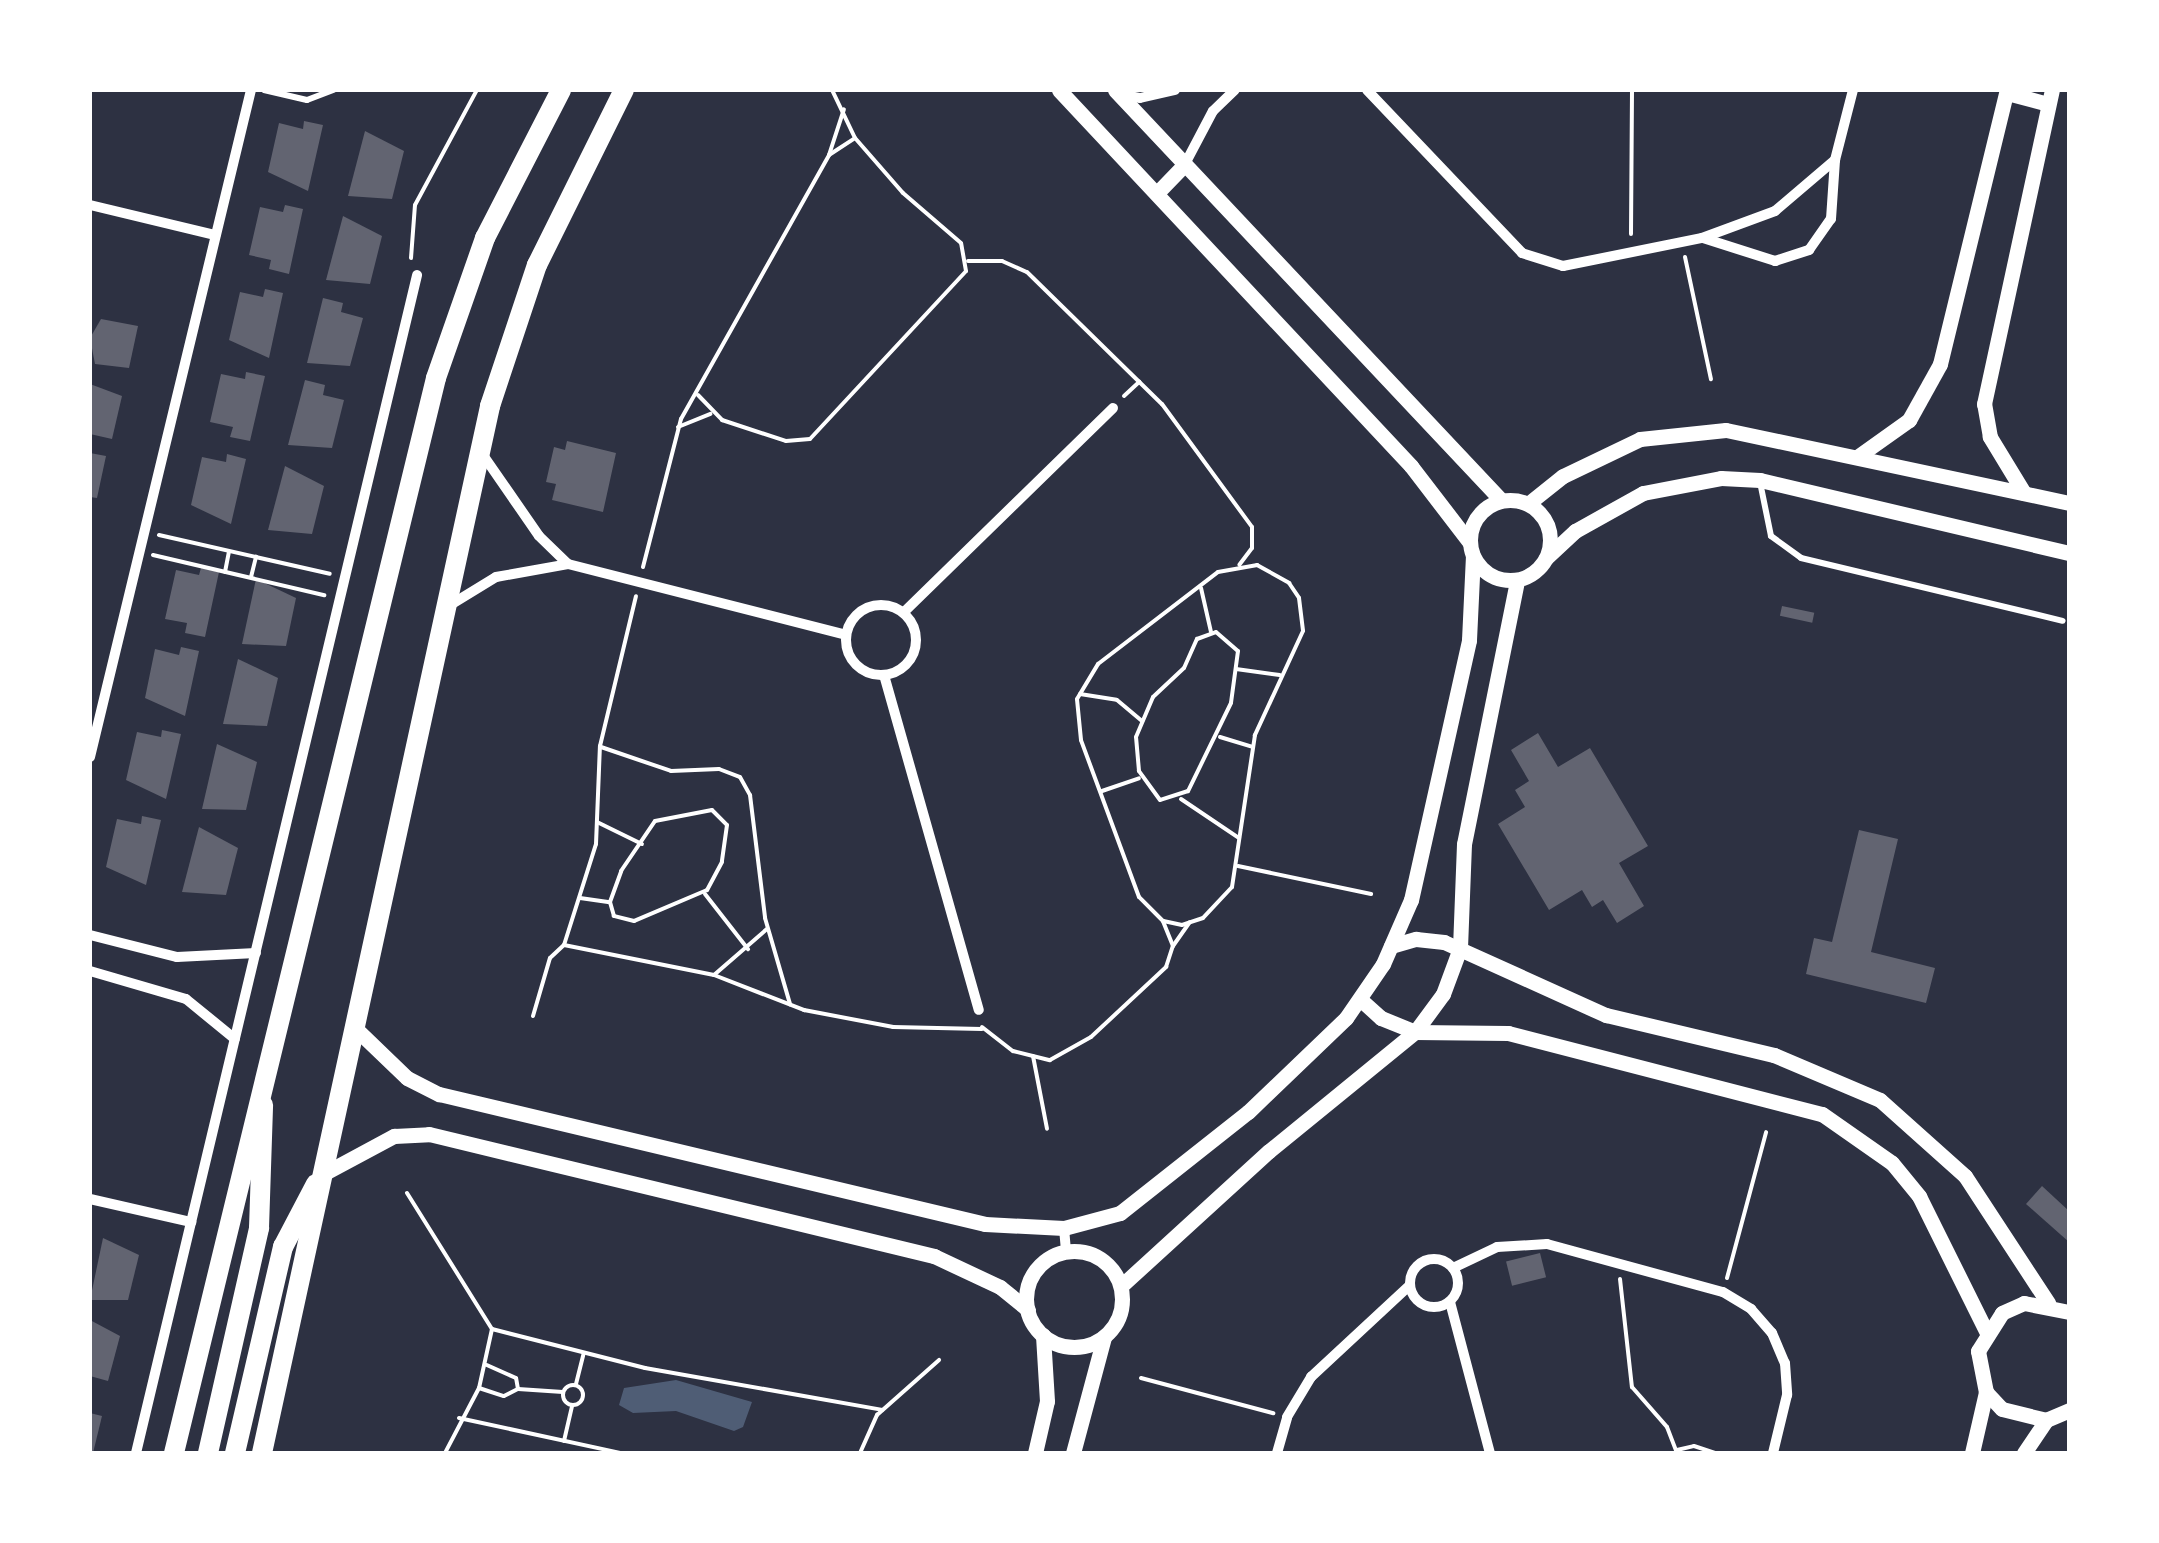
<!DOCTYPE html>
<style>
body{margin:0}
#map{position:relative;width:2159px;height:1543px;overflow:hidden;background:#2d3142;font-family:Montserrat,sans-serif}
div>[style]{position:absolute}
.water>*{inset:0;background:#4f5d75}
.building>*{inset:0;background:#626471;transform-origin:0 0}
.path>*{height:4px;margin:-2px;padding:0 2px;transform-origin:2px;border-radius:2px;background:#fff}
.path>.ring{margin:-2px;padding:0;box-sizing:content-box;background:none;border:4px solid #fff;border-radius:50%}
.service>*{height:6px;margin:-3px;padding:0 3px;transform-origin:3px;border-radius:3px;background:#fff}
.minor>*{height:10px;margin:-5px;padding:0 5px;transform-origin:5px;border-radius:5px;background:#fff}
.minor>.ring{margin:-5px;padding:0;box-sizing:content-box;background:none;border:10px solid #fff;border-radius:50%}
.tertiary>*{height:15px;margin:-7.5px;padding:0 7.5px;transform-origin:7.5px;border-radius:7.5px;background:#fff}
.tertiary>.ring{margin:-7.5px;padding:0;box-sizing:content-box;background:none;border:15px solid #fff;border-radius:50%}
.primary>*{height:20px;margin:-10px;padding:0 10px;transform-origin:10px;border-radius:10px;background:#fff}
span{translate:-50% -50%;white-space:nowrap;text-align:center;line-height:1.15;-webkit-text-stroke:8px #fff;paint-order:stroke}
.frame{position:absolute;inset:0;border:92px solid #fff;pointer-events:none}
</style>
<div id="map">
<div class="water">
<i style="clip-path:polygon(676px 1380px,752px 1402px,743px 1427px,734px 1431px,676px 1411px,633px 1413px,619px 1405px,624px 1388px)"></i>
</div>
<div class="building">
<i style="clip-path:polygon(304px 121px,323px 125px,308px 191px,268px 172px,279px 123px,303px 129px)"></i>
<i style="clip-path:polygon(365px 131px,404px 151px,392px 199px,348px 196px)"></i>
<i style="clip-path:polygon(285px 205px,303px 209px,289px 274px,269px 269px,271px 260px,249px 255px,260px 207px,283px 212px)"></i>
<i style="clip-path:polygon(343px 216px,382px 236px,370px 284px,326px 280px)"></i>
<i style="clip-path:polygon(265px 289px,283px 293px,269px 358px,229px 340px,240px 292px,263px 297px)"></i>
<i style="clip-path:polygon(323px 298px,343px 303px,341px 312px,363px 318px,350px 366px,307px 363px)"></i>
<i style="clip-path:polygon(101px 319px,138px 326px,129px 368px,95px 364px,90px 338px)"></i>
<i style="clip-path:polygon(246px 372px,265px 376px,250px 441px,230px 437px,233px 427px,210px 422px,221px 374px,245px 379px)"></i>
<i style="clip-path:polygon(305px 380px,325px 385px,323px 395px,344px 400px,332px 448px,288px 445px)"></i>
<i style="clip-path:polygon(90px 384px,122px 396px,112px 439px,90px 434px)"></i>
<i style="clip-path:polygon(567px 441px,616px 453px,603px 512px,552px 500px,556px 484px,546px 482px,554px 447px,565px 450px)"></i>
<i style="clip-path:polygon(90px 453px,106px 456px,97px 498px,90px 497px)"></i>
<i style="clip-path:polygon(227px 454px,246px 459px,231px 524px,191px 505px,202px 457px,226px 462px)"></i>
<i style="clip-path:polygon(285px 466px,324px 486px,312px 534px,268px 530px)"></i>
<i style="clip-path:polygon(201px 568px,219px 572px,205px 637px,185px 633px,187px 623px,165px 619px,176px 570px,199px 575px)"></i>
<i style="clip-path:polygon(256px 579px,296px 598px,286px 646px,242px 644px)"></i>
<i style="left:1782px;top:606px;width:33px;height:10px;rotate:12deg"></i>
<i style="clip-path:polygon(181px 647px,199px 651px,185px 716px,145px 698px,155px 649px,179px 655px)"></i>
<i style="clip-path:polygon(238px 659px,278px 678px,267px 726px,223px 724px)"></i>
<i style="clip-path:polygon(162px 730px,181px 734px,166px 799px,126px 780px,137px 732px,161px 737px)"></i>
<i style="clip-path:polygon(1538px 733px,1558px 767px,1590px 748px,1648px 846px,1619px 863px,1644px 906px,1617px 923px,1603px 900px,1592px 907px,1582px 890px,1549px 910px,1498px 824px,1525px 807px,1515px 790px,1529px 781px,1511px 750px)"></i>
<i style="clip-path:polygon(217px 744px,257px 762px,246px 810px,202px 809px)"></i>
<i style="clip-path:polygon(142px 816px,161px 820px,146px 885px,106px 867px,117px 819px,141px 824px)"></i>
<i style="clip-path:polygon(199px 827px,238px 848px,226px 895px,182px 892px)"></i>
<i style="clip-path:polygon(1859px 830px,1898px 839px,1871px 952px,1935px 968px,1926px 1003px,1806px 974px,1814px 938px,1832px 942px)"></i>
<i style="clip-path:polygon(2042px 1186px,2069px 1211px,2069px 1242px,2026px 1204px)"></i>
<i style="clip-path:polygon(103px 1238px,139px 1255px,128px 1300px,90px 1300px)"></i>
<i style="left:1540px;top:1253px;width:25px;height:35px;rotate:76deg"></i>
<i style="clip-path:polygon(90px 1320px,120px 1336px,108px 1381px,90px 1376px)"></i>
<i style="clip-path:polygon(90px 1413px,102px 1416px,93px 1453px,90px 1453px)"></i>
</div>
<div class="path">
<i style="left:829px;top:155px;width:30px;rotate:-33deg"></i>
<i style="left:1631px;top:234px;width:144px;rotate:-89.6deg"></i>
<i style="left:1685px;top:257px;width:125px;rotate:78deg"></i>
<i style="left:411px;top:258px;width:53px;rotate:-85.7deg"></i>
<i style="left:415px;top:205px;width:131px;rotate:-61.7deg"></i>
<i style="left:968px;top:261px;width:34px"></i>
<i style="left:1002px;top:261px;width:27px;rotate:24deg"></i>
<i style="left:1027px;top:272px;width:189px;rotate:44.4deg"></i>
<i style="left:1162px;top:404px;width:152px;rotate:53.8deg"></i>
<i style="left:1252px;top:527px;width:21px;rotate:90deg"></i>
<i style="left:1252px;top:548px;width:21px;rotate:127deg"></i>
<i style="left:698px;top:395px;width:35px;rotate:46deg"></i>
<i style="left:722px;top:420px;width:67px;rotate:18.2deg"></i>
<i style="left:786px;top:441px;width:24px;rotate:-5deg"></i>
<i style="left:810px;top:439px;width:229px;rotate:-47.1deg"></i>
<i style="left:966px;top:271px;width:28px;rotate:-100deg"></i>
<i style="left:961px;top:243px;width:77px;rotate:-139.2deg"></i>
<i style="left:903px;top:193px;width:73px;rotate:-131.1deg"></i>
<i style="left:855px;top:138px;width:53px;rotate:-115.6deg"></i>
<i style="left:1124px;top:396px;width:21px;rotate:-43deg"></i>
<i style="left:678px;top:427px;width:35px;rotate:-22deg"></i>
<i style="left:159px;top:535px;width:175px;rotate:12.8deg"></i>
<i style="left:153px;top:555px;width:176px;rotate:13.2deg"></i>
<i style="left:643px;top:567px;width:153px;rotate:-75.6deg"></i>
<i style="left:681px;top:419px;width:303px;rotate:-60.7deg"></i>
<i style="left:829px;top:155px;width:48px;rotate:-71.9deg"></i>
<i style="left:225px;top:572px;width:20px;rotate:-79deg"></i>
<i style="left:251px;top:577px;width:21px;rotate:-76deg"></i>
<i style="left:1201px;top:588px;width:45px;rotate:77.2deg"></i>
<i style="left:1216px;top:632px;width:29px;rotate:41deg"></i>
<i style="left:1238px;top:651px;width:52px;rotate:97.7deg"></i>
<i style="left:1231px;top:703px;width:98px;rotate:116deg"></i>
<i style="left:1188px;top:791px;width:29px;rotate:162deg"></i>
<i style="left:1160px;top:800px;width:36px;rotate:-126deg"></i>
<i style="left:1139px;top:771px;width:34px;rotate:-95deg"></i>
<i style="left:1136px;top:737px;width:43px;rotate:-67deg"></i>
<i style="left:1153px;top:697px;width:42px;rotate:-43.1deg"></i>
<i style="left:1184px;top:668px;width:32px;rotate:-66deg"></i>
<i style="left:1197px;top:639px;width:20px;rotate:-20deg"></i>
<i style="left:1236px;top:669px;width:44px;rotate:7.8deg"></i>
<i style="left:1080px;top:694px;width:37px;rotate:9deg"></i>
<i style="left:1117px;top:700px;width:33px;rotate:40deg"></i>
<i style="left:1220px;top:737px;width:34px;rotate:17deg"></i>
<i style="left:601px;top:747px;width:74px;rotate:18.9deg"></i>
<i style="left:671px;top:771px;width:48px;rotate:-2.4deg"></i>
<i style="left:719px;top:769px;width:22px;rotate:21deg"></i>
<i style="left:740px;top:777px;width:21px;rotate:61deg"></i>
<i style="left:750px;top:795px;width:124px;rotate:83deg"></i>
<i style="left:765px;top:918px;width:90px;rotate:73.8deg"></i>
<i style="left:1102px;top:791px;width:39px;rotate:-19deg"></i>
<i style="left:1181px;top:799px;width:70px;rotate:33.9deg"></i>
<i style="left:712px;top:810px;width:21px;rotate:45deg"></i>
<i style="left:727px;top:825px;width:37px;rotate:98deg"></i>
<i style="left:722px;top:862px;width:32px;rotate:118deg"></i>
<i style="left:707px;top:890px;width:79px;rotate:157deg"></i>
<i style="left:634px;top:921px;width:21px;rotate:-166deg"></i>
<i style="left:614px;top:916px;width:15px;rotate:-106deg"></i>
<i style="left:610px;top:902px;width:33px;rotate:-70deg"></i>
<i style="left:621px;top:871px;width:60px;rotate:-55.8deg"></i>
<i style="left:655px;top:821px;width:58px;rotate:-10.9deg"></i>
<i style="left:597px;top:822px;width:50px;rotate:26.1deg"></i>
<i style="left:1238px;top:866px;width:136px;rotate:11.9deg"></i>
<i style="left:705px;top:894px;width:70px;rotate:52deg"></i>
<i style="left:580px;top:898px;width:30px;rotate:8deg"></i>
<i style="left:564px;top:945px;width:106px;rotate:-72.4deg"></i>
<i style="left:596px;top:844px;width:98px;rotate:-87.7deg"></i>
<i style="left:600px;top:746px;width:154px;rotate:-76.5deg"></i>
<i style="left:1173px;top:946px;width:29px;rotate:-55deg"></i>
<i style="left:714px;top:975px;width:70px;rotate:-41deg"></i>
<i style="left:533px;top:1016px;width:60px;rotate:-73.7deg"></i>
<i style="left:550px;top:958px;width:19px;rotate:-43deg"></i>
<i style="left:564px;top:945px;width:153px;rotate:11.3deg"></i>
<i style="left:714px;top:975px;width:97px;rotate:21.3deg"></i>
<i style="left:804px;top:1010px;width:91px;rotate:10.8deg"></i>
<i style="left:893px;top:1027px;width:89px;rotate:1.3deg"></i>
<i style="left:982px;top:1027px;width:39px;rotate:38deg"></i>
<i style="left:1013px;top:1051px;width:38px;rotate:14deg"></i>
<i style="left:1050px;top:1060px;width:47px;rotate:-29.3deg"></i>
<i style="left:1091px;top:1037px;width:103px;rotate:-43deg"></i>
<i style="left:1166px;top:967px;width:22px;rotate:-72deg"></i>
<i style="left:1173px;top:946px;width:27px;rotate:-112deg"></i>
<i style="left:1163px;top:921px;width:34px;rotate:-135deg"></i>
<i style="left:1139px;top:897px;width:167px;rotate:-110.3deg"></i>
<i style="left:1081px;top:740px;width:41px;rotate:-95.6deg"></i>
<i style="left:1077px;top:699px;width:41px;rotate:-59deg"></i>
<i style="left:1098px;top:664px;width:151px;rotate:-37.5deg"></i>
<i style="left:1218px;top:572px;width:40px;rotate:-10deg"></i>
<i style="left:1257px;top:565px;width:37px;rotate:29deg"></i>
<i style="left:1289px;top:583px;width:18px;rotate:56deg"></i>
<i style="left:1299px;top:598px;width:33px;rotate:83deg"></i>
<i style="left:1303px;top:631px;width:115px;rotate:114.8deg"></i>
<i style="left:1255px;top:735px;width:154px;rotate:98.6deg"></i>
<i style="left:1232px;top:887px;width:42px;rotate:133.1deg"></i>
<i style="left:1203px;top:918px;width:22px;rotate:162deg"></i>
<i style="left:1182px;top:925px;width:19px;rotate:-168deg"></i>
<i style="left:1033px;top:1056px;width:74px;rotate:79.1deg"></i>
<i style="left:407px;top:1193px;width:160px;rotate:58deg"></i>
<i style="left:492px;top:1329px;width:60px;rotate:102.4deg"></i>
<i style="left:479px;top:1388px;width:73px;rotate:117.6deg"></i>
<i style="left:1727px;top:1278px;width:151px;rotate:-75deg"></i>
<i style="left:1620px;top:1279px;width:109px;rotate:83.7deg"></i>
<i style="left:1632px;top:1387px;width:53px;rotate:48.8deg"></i>
<i style="left:1667px;top:1427px;width:28px;rotate:69deg"></i>
<i style="left:492px;top:1329px;width:158px;rotate:14.3deg"></i>
<i style="left:645px;top:1368px;width:241px;rotate:10deg"></i>
<i style="left:1141px;top:1378px;width:137px;rotate:14.9deg"></i>
<i style="left:576px;top:1384px;width:30px;rotate:-76deg"></i>
<i class="ring" style="left:563px;top:1385px;width:16px;height:16px"></i>
<i style="left:479px;top:1388px;width:26px;rotate:18deg"></i>
<i style="left:504px;top:1396px;width:16px;rotate:-27deg"></i>
<i style="left:518px;top:1389px;width:11px;rotate:-100deg"></i>
<i style="left:516px;top:1378px;width:32px;rotate:-156deg"></i>
<i style="left:518px;top:1389px;width:45px;rotate:3.8deg"></i>
<i style="left:459px;top:1418px;width:166px;rotate:12.2deg"></i>
<i style="left:564px;top:1441px;width:36px;rotate:-77deg"></i>
<i style="left:1677px;top:1450px;width:17px;rotate:-13deg"></i>
<i style="left:1694px;top:1446px;width:22px;rotate:18deg"></i>
<i style="left:860px;top:1453px;width:42px;rotate:-65.9deg"></i>
<i style="left:877px;top:1415px;width:83px;rotate:-41.6deg"></i>
</div>
<div class="service">
<i style="left:264px;top:90px;width:44px;rotate:13.1deg"></i>
<i style="left:307px;top:100px;width:28px;rotate:-21deg"></i>
<i style="left:1760px;top:482px;width:55px;rotate:78.5deg"></i>
<i style="left:1771px;top:536px;width:37px;rotate:36deg"></i>
<i style="left:1801px;top:558px;width:269px;rotate:13.5deg"></i>
</div>
<div class="minor">
<i style="left:1367px;top:90px;width:225px;rotate:46.4deg"></i>
<i style="left:1522px;top:253px;width:43px;rotate:17.6deg"></i>
<i style="left:1563px;top:266px;width:142px;rotate:-11.4deg"></i>
<i style="left:1702px;top:238px;width:78px;rotate:-20.3deg"></i>
<i style="left:1775px;top:211px;width:79px;rotate:-40.4deg"></i>
<i style="left:1835px;top:160px;width:72px;rotate:-75.6deg"></i>
<i style="left:1118px;top:94px;width:22px;rotate:10deg"></i>
<i style="left:1140px;top:98px;width:36px;rotate:-13deg"></i>
<i style="left:1185px;top:164px;width:60px;rotate:-62.2deg"></i>
<i style="left:1213px;top:111px;width:30px;rotate:-44deg"></i>
<i style="left:90px;top:205px;width:129px;rotate:13.5deg"></i>
<i style="left:1703px;top:238px;width:76px;rotate:17.7deg"></i>
<i style="left:1775px;top:261px;width:36px;rotate:-18deg"></i>
<i style="left:1809px;top:250px;width:38px;rotate:-55deg"></i>
<i style="left:1831px;top:219px;width:58px;rotate:-86.1deg"></i>
<i style="left:483px;top:455px;width:98px;rotate:55.3deg"></i>
<i style="left:539px;top:536px;width:40px;rotate:44deg"></i>
<i class="ring" style="left:846px;top:605px;width:60px;height:60px"></i>
<i style="left:447px;top:607px;width:57px;rotate:-31.5deg"></i>
<i style="left:496px;top:577px;width:73px;rotate:-10.2deg"></i>
<i style="left:568px;top:564px;width:287px;rotate:14.3deg"></i>
<i style="left:904px;top:612px;width:292px;rotate:-44.3deg"></i>
<i style="left:884px;top:675px;width:348px;rotate:74.2deg"></i>
<i style="left:90px;top:757px;width:686px;rotate:-76.43deg"></i>
<i style="left:90px;top:935px;width:90px;rotate:14.2deg"></i>
<i style="left:177px;top:957px;width:79px;rotate:-2.9deg"></i>
<i style="left:90px;top:971px;width:100px;rotate:16.3deg"></i>
<i style="left:186px;top:999px;width:63px;rotate:39.2deg"></i>
<i style="left:90px;top:1199px;width:104px;rotate:12.8deg"></i>
<i style="left:1064px;top:1228px;width:24px;rotate:85deg"></i>
<i class="ring" style="left:1410px;top:1259px;width:38px;height:38px"></i>
<i style="left:1453px;top:1268px;width:49px;rotate:-25.5deg"></i>
<i style="left:1497px;top:1247px;width:50px;rotate:-3.4deg"></i>
<i style="left:1547px;top:1244px;width:182px;rotate:15.3deg"></i>
<i style="left:1723px;top:1292px;width:33px;rotate:31deg"></i>
<i style="left:1751px;top:1309px;width:32px;rotate:49deg"></i>
<i style="left:1772px;top:1333px;width:33px;rotate:67deg"></i>
<i style="left:1785px;top:1363px;width:32px;rotate:86deg"></i>
<i style="left:1787px;top:1395px;width:60px;rotate:103.6deg"></i>
<i style="left:1450px;top:1302px;width:156px;rotate:75.2deg"></i>
<i style="left:136px;top:1453px;width:1211px;rotate:-76.58deg"></i>
<i style="left:1277px;top:1453px;width:37px;rotate:-74deg"></i>
<i style="left:1287px;top:1417px;width:47px;rotate:-59deg"></i>
<i style="left:1311px;top:1377px;width:135px;rotate:-42.9deg"></i>
</div>
<div class="tertiary">
<i style="left:1059px;top:90px;width:515px;rotate:46.89deg"></i>
<i style="left:1411px;top:466px;width:97px;rotate:52.5deg"></i>
<i style="left:1115px;top:90px;width:563px;rotate:46.73deg"></i>
<i style="left:2007px;top:93px;width:42px;rotate:15deg"></i>
<i style="left:1157px;top:193px;width:40px;rotate:-46deg"></i>
<i style="left:1857px;top:457px;width:64px;rotate:-35.4deg"></i>
<i style="left:1909px;top:420px;width:64px;rotate:-61deg"></i>
<i style="left:1940px;top:364px;width:282px;rotate:-76.3deg"></i>
<i style="left:2024px;top:493px;width:66px;rotate:-121.3deg"></i>
<i style="left:1990px;top:437px;width:34px;rotate:-100deg"></i>
<i style="left:1984px;top:404px;width:321px;rotate:-77.8deg"></i>
<i class="ring" style="left:1470px;top:500px;width:65px;height:65px"></i>
<i style="left:1529px;top:503px;width:43px;rotate:-38.5deg"></i>
<i style="left:1563px;top:476px;width:85px;rotate:-25.7deg"></i>
<i style="left:1640px;top:439px;width:86px;rotate:-6deg"></i>
<i style="left:1726px;top:430px;width:351px;rotate:12deg"></i>
<i style="left:1546px;top:558px;width:40px;rotate:-43deg"></i>
<i style="left:1575px;top:531px;width:78px;rotate:-29.2deg"></i>
<i style="left:1643px;top:493px;width:79px;rotate:-10.9deg"></i>
<i style="left:1721px;top:478px;width:39px;rotate:3deg"></i>
<i style="left:1760px;top:480px;width:318px;rotate:13.3deg"></i>
<i style="left:1391px;top:946px;width:26px;rotate:-16deg"></i>
<i style="left:1416px;top:939px;width:28px;rotate:6deg"></i>
<i style="left:1444px;top:942px;width:178px;rotate:24.3deg"></i>
<i style="left:1606px;top:1015px;width:173px;rotate:13.4deg"></i>
<i style="left:1774px;top:1055px;width:115px;rotate:23deg"></i>
<i style="left:1880px;top:1100px;width:114px;rotate:41.8deg"></i>
<i style="left:1965px;top:1176px;width:152px;rotate:56.8deg"></i>
<i style="left:1361px;top:1000px;width:27px;rotate:42deg"></i>
<i style="left:1381px;top:1018px;width:37px;rotate:22deg"></i>
<i style="left:1415px;top:1032px;width:93px;rotate:0.6deg"></i>
<i style="left:1508px;top:1033px;width:324px;rotate:14.5deg"></i>
<i style="left:1822px;top:1114px;width:85px;rotate:35deg"></i>
<i style="left:1892px;top:1163px;width:43px;rotate:50.7deg"></i>
<i style="left:1919px;top:1196px;width:151px;rotate:63.6deg"></i>
<i style="left:355px;top:1028px;width:72px;rotate:43.9deg"></i>
<i style="left:407px;top:1078px;width:36px;rotate:27deg"></i>
<i style="left:439px;top:1094px;width:561px;rotate:13.39deg"></i>
<i style="left:985px;top:1224px;width:79px;rotate:2.9deg"></i>
<i style="left:1064px;top:1228px;width:58px;rotate:-15deg"></i>
<i style="left:1120px;top:1213px;width:163px;rotate:-38.3deg"></i>
<i style="left:1248px;top:1112px;width:136px;rotate:-43.8deg"></i>
<i style="left:1346px;top:1018px;width:65px;rotate:-55.6deg"></i>
<i style="left:1383px;top:964px;width:70px;rotate:-66.4deg"></i>
<i style="left:1411px;top:900px;width:266px;rotate:-77.4deg"></i>
<i style="left:1469px;top:640px;width:84px;rotate:-87.3deg"></i>
<i style="left:323px;top:1174px;width:81px;rotate:-28.2deg"></i>
<i style="left:394px;top:1136px;width:35px;rotate:-3deg"></i>
<i style="left:429px;top:1134px;width:520px;rotate:13.58deg"></i>
<i style="left:934px;top:1256px;width:73px;rotate:25.2deg"></i>
<i style="left:1000px;top:1287px;width:36px;rotate:39deg"></i>
<i class="ring" style="left:1026px;top:1251px;width:81px;height:81px"></i>
<i style="left:1121px;top:1286px;width:200px;rotate:-42.4deg"></i>
<i style="left:1269px;top:1151px;width:188px;rotate:-39.2deg"></i>
<i style="left:1415px;top:1032px;width:47px;rotate:-53.6deg"></i>
<i style="left:1443px;top:994px;width:49px;rotate:-69.7deg"></i>
<i style="left:1460px;top:948px;width:104px;rotate:-87.8deg"></i>
<i style="left:1464px;top:844px;width:269px;rotate:-78.6deg"></i>
<i style="left:2069px;top:1312px;width:46px;rotate:-168.7deg"></i>
<i style="left:2024px;top:1303px;width:24px;rotate:156deg"></i>
<i style="left:2002px;top:1313px;width:45px;rotate:122.3deg"></i>
<i style="left:1978px;top:1351px;width:42px;rotate:79deg"></i>
<i style="left:1986px;top:1392px;width:23px;rotate:47deg"></i>
<i style="left:2002px;top:1409px;width:45px;rotate:14deg"></i>
<i style="left:2046px;top:1420px;width:25px;rotate:-23deg"></i>
<i style="left:1035px;top:1453px;width:53px;rotate:-77deg"></i>
<i style="left:1047px;top:1401px;width:66px;rotate:-93.5deg"></i>
<i style="left:1073px;top:1453px;width:120px;rotate:-75deg"></i>
<i style="left:1972px;top:1453px;width:63px;rotate:-77.1deg"></i>
<i style="left:2024px;top:1453px;width:40px;rotate:-56deg"></i>
</div>
<div class="primary">
<i style="left:174px;top:1453px;width:1106px;rotate:-76.3deg"></i>
<i style="left:436px;top:378px;width:148px;rotate:-70.7deg"></i>
<i style="left:485px;top:238px;width:166px;rotate:-62.8deg"></i>
<i style="left:208px;top:1453px;width:231px;rotate:-77.2deg"></i>
<i style="left:259px;top:1228px;width:123px;rotate:-88.1deg"></i>
<i style="left:235px;top:1453px;width:212px;rotate:-76.9deg"></i>
<i style="left:283px;top:1247px;width:71px;rotate:-62.4deg"></i>
<i style="left:262px;top:1453px;width:1072px;rotate:-77.71deg"></i>
<i style="left:490px;top:406px;width:149px;rotate:-71.6deg"></i>
<i style="left:537px;top:265px;width:195px;rotate:-63.6deg"></i>
</div>
<div class="frame"></div>
</div>
